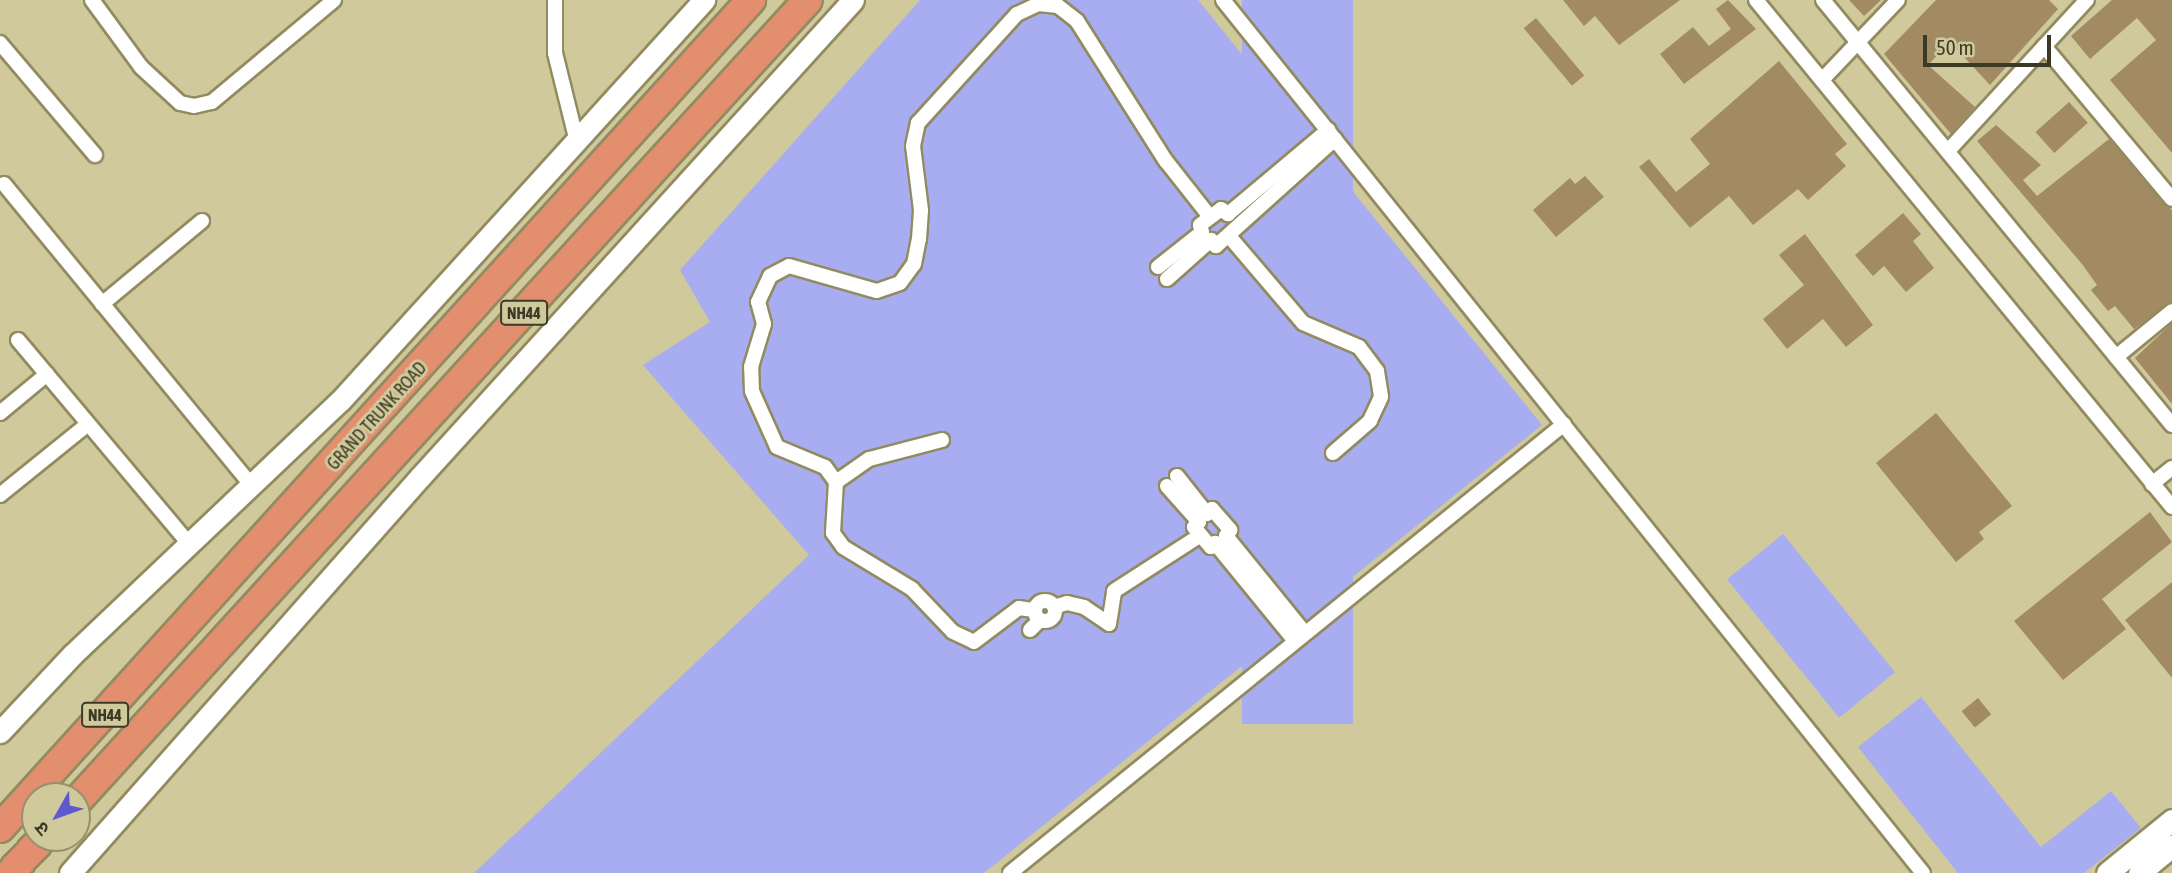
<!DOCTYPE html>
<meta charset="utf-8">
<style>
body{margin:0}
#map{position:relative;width:2172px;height:873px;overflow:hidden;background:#d0c99b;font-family:"Asap Condensed","Noto Sans Devanagari",sans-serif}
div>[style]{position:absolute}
.green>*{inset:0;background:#a7adf0;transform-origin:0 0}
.building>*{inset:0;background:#a28b63;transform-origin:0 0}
.roads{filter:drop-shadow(2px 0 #928b60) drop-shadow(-2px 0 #928b60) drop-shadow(0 2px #928b60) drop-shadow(0 -2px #928b60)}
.street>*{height:14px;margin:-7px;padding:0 7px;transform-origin:7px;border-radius:7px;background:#fff}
.street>.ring{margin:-7px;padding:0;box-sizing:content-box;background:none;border:14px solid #fff;border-radius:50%}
.secondary>*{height:21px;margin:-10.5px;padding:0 10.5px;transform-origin:10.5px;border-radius:10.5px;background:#fff}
.highway>*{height:28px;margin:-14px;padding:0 14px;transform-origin:14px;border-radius:14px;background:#e38e6f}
span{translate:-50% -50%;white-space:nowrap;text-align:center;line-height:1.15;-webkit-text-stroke:6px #d0c99b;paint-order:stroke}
.shield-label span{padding:2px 5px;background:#d0c99b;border:2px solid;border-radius:5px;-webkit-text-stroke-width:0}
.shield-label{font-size:16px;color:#3c3a27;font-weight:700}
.street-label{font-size:18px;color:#3c3a27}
.north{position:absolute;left:21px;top:782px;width:70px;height:70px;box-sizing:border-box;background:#d0c99b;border:2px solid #95906d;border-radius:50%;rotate:230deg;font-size:19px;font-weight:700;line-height:28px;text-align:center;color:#3c3a27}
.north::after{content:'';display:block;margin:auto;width:24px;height:32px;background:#5e58d1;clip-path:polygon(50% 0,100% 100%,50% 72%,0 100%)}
.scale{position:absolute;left:1923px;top:35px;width:128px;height:32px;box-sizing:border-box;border:4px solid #3c3a27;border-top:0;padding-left:9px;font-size:21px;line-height:24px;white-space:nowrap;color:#3c3a27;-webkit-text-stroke:5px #d0c99b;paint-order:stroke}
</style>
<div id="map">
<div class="green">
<i style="clip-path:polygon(920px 0,1198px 0,1542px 425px,984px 873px,474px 873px,809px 555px,643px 365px,710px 322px,680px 270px)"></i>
<i style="left:1242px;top:0;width:111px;height:724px"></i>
<i style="left:1783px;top:534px;width:178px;height:72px;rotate:51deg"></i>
<i style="clip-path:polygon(1921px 697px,2041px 847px,2111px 791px,2141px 828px,2084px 873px,1958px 873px,1858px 747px)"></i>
</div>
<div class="building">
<i style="clip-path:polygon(1563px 0,1680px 0,1619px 45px,1595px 16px,1584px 26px)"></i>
<i style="clip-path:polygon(1728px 0,1756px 29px,1684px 84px,1660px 54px,1693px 27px,1709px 46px,1731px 29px,1716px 9px)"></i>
<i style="clip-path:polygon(1849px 0,1881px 0,1864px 16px)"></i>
<i style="clip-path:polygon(1936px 0,2049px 0,2058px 9px,1990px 85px,1950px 42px,1928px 65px,1975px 107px,1951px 134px,1884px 54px)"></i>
<i style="clip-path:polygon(2112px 0,2172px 0,2172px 153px,2110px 80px,2156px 40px,2137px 18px,2090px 59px,2071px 36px)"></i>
<i style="left:1536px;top:18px;width:75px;height:16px;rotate:50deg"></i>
<i style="clip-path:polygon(1779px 61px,1847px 144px,1835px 154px,1846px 166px,1808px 200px,1798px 189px,1753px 225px,1729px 196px,1690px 228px,1639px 167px,1649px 159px,1676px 192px,1710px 164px,1690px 139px)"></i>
<i style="left:2069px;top:102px;width:28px;height:45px;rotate:48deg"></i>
<i style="clip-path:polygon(1996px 125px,2041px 165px,2023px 180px,2037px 196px,2109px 139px,2172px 210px,2172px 302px,2134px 329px,2115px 306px,2108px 311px,2091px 290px,2097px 285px,2082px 264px,1977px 141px)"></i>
<i style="clip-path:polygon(1585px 176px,1604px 197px,1556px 237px,1533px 210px,1570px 178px,1575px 184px)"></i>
<i style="clip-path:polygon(1903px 213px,1921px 234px,1913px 241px,1934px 268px,1906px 292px,1884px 266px,1873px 276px,1855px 255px)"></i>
<i style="clip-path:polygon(1805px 234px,1873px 325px,1846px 347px,1823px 319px,1787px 349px,1763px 319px,1804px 285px,1779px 255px)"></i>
<i style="clip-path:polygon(2172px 323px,2172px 404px,2135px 358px)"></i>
<i style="clip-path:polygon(1936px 413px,2012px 506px,1979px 532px,1984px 539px,1956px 562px,1876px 463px)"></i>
<i style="clip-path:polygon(2150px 512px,2172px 542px,2102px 599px,2126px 629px,2063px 680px,2014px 621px)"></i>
<i style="clip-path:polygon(2172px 582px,2172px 678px,2125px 620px)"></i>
<i style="left:1978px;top:698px;width:21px;height:21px;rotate:51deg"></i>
</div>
<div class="roads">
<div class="street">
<i style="left:92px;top:0;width:83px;rotate:53.8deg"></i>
<i style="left:141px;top:67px;width:53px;rotate:42.7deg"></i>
<i style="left:180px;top:103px;width:14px;rotate:12deg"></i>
<i style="left:194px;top:106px;width:18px;rotate:-13deg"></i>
<i style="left:212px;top:102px;width:159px;rotate:-39.9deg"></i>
<i style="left:555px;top:0;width:53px;rotate:90deg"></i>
<i style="left:555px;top:53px;width:92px;rotate:76.1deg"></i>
<i style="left:1223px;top:0;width:1119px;rotate:51.28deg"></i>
<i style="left:1756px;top:0;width:656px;rotate:50.63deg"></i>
<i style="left:1823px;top:0;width:550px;rotate:50.61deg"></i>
<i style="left:0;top:43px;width:147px;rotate:49.7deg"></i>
<i style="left:2044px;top:46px;width:199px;rotate:50.1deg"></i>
<i style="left:1822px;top:80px;width:110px;rotate:-46.5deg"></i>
<i style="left:1948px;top:151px;width:205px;rotate:-47.4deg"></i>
<i style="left:4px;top:184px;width:389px;rotate:50.6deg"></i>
<i style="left:1229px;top:236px;width:114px;rotate:49.6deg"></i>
<i style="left:1303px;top:323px;width:61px;rotate:23.2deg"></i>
<i style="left:1359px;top:347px;width:30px;rotate:53deg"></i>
<i style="left:1377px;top:371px;width:26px;rotate:81deg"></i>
<i style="left:1381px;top:397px;width:26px;rotate:115deg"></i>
<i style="left:1370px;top:421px;width:49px;rotate:139.1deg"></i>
<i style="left:1158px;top:267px;width:56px;rotate:-38.5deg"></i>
<i style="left:1202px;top:232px;width:7px;rotate:-106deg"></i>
<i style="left:1200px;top:225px;width:26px;rotate:-37deg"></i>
<i style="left:1221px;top:209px;width:9px;rotate:36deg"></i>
<i style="left:1228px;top:214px;width:131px;rotate:-40deg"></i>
<i style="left:1167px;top:279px;width:59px;rotate:-41.6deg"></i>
<i style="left:1211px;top:240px;width:8px;rotate:50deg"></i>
<i style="left:1216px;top:246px;width:160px;rotate:-42deg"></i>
<i style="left:102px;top:304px;width:130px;rotate:-39.7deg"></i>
<i style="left:18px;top:340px;width:266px;rotate:50deg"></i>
<i style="left:2116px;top:357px;width:72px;rotate:-39.4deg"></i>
<i style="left:0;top:413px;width:61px;rotate:-39.7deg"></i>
<i style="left:942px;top:440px;width:75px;rotate:165.4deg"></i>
<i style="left:869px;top:459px;width:40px;rotate:145.1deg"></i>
<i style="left:836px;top:482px;width:19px;rotate:-126deg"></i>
<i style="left:825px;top:467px;width:52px;rotate:-157.4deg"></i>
<i style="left:777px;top:447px;width:61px;rotate:-114.1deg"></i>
<i style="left:752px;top:391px;width:24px;rotate:-92deg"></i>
<i style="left:751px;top:367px;width:45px;rotate:-73.2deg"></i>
<i style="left:764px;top:324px;width:23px;rotate:-105deg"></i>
<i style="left:758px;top:302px;width:29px;rotate:-65deg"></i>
<i style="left:770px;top:276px;width:21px;rotate:-28deg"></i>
<i style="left:789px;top:266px;width:91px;rotate:15.9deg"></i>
<i style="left:877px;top:291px;width:24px;rotate:-19deg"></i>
<i style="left:900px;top:283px;width:24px;rotate:-54deg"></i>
<i style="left:914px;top:264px;width:25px;rotate:-79deg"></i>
<i style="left:919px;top:239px;width:29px;rotate:-86deg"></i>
<i style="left:921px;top:210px;width:64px;rotate:-97.1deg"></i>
<i style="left:913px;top:146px;width:24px;rotate:-78deg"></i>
<i style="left:918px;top:123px;width:147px;rotate:-47.8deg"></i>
<i style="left:1017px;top:14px;width:23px;rotate:-25deg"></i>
<i style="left:1038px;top:4px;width:20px;rotate:6deg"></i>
<i style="left:1058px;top:6px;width:24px;rotate:38deg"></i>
<i style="left:1077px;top:21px;width:166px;rotate:57.6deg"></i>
<i style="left:1166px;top:161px;width:71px;rotate:51.8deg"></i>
<i style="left:1177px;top:476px;width:48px;rotate:51.7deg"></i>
<i style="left:1207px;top:514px;width:7px;rotate:-45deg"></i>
<i style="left:1212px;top:509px;width:28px;rotate:49deg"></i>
<i style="left:1230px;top:530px;width:7px;rotate:124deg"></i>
<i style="left:1226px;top:536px;width:124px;rotate:50.9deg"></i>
<i style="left:836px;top:482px;width:51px;rotate:93.4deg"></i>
<i style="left:833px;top:533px;width:17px;rotate:54deg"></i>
<i style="left:843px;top:547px;width:81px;rotate:31.3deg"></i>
<i style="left:912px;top:589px;width:59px;rotate:46.4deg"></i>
<i style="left:953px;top:632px;width:23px;rotate:25deg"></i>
<i style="left:974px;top:642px;width:56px;rotate:-37.1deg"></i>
<i style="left:1019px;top:608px;width:15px;rotate:8deg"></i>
<i style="left:2152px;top:484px;width:26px;rotate:-39deg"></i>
<i style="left:1167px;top:486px;width:48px;rotate:48.4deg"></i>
<i style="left:1199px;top:522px;width:7px;rotate:135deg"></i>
<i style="left:1194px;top:527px;width:26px;rotate:50deg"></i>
<i style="left:1211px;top:547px;width:6px;rotate:-45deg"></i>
<i style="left:1215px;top:543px;width:125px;rotate:50.8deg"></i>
<i style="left:0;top:495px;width:113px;rotate:-38.9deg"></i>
<i class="ring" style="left:1035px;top:601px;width:6px;height:6px"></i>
<i style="left:1054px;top:607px;width:14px;rotate:-17deg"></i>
<i style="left:1067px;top:603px;width:17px;rotate:13deg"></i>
<i style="left:1084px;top:607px;width:30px;rotate:34deg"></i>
<i style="left:1109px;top:624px;width:33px;rotate:-81deg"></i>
<i style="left:1114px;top:591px;width:103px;rotate:-32.8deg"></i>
<i style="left:1030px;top:630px;width:14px;rotate:-45deg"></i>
<i style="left:1010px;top:873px;width:713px;rotate:-39.02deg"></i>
</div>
<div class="secondary">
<i style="left:0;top:732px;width:105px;rotate:-46.9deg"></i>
<i style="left:72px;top:655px;width:369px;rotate:-43.5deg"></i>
<i style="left:340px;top:401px;width:542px;rotate:-47.77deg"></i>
<i style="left:70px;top:873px;width:529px;rotate:-48.53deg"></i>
<i style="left:420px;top:477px;width:644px;rotate:-47.77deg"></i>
<i style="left:2107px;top:873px;width:84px;rotate:-39.2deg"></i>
<i style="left:2139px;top:873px;width:43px;rotate:-39.3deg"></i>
</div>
<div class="highway">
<i style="left:77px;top:801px;width:1084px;rotate:-47.62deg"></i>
<i style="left:0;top:828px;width:1118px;rotate:-47.79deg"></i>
<i style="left:10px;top:873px;width:48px;rotate:-46.7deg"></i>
</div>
</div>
<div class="shield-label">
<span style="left:524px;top:313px">NH44</span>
<span style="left:105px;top:715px">NH44</span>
</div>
<div class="street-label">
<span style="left:377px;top:416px;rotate:-48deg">GRAND TRUNK ROAD</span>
</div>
<div class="north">उ</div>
<div class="scale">50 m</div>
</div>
